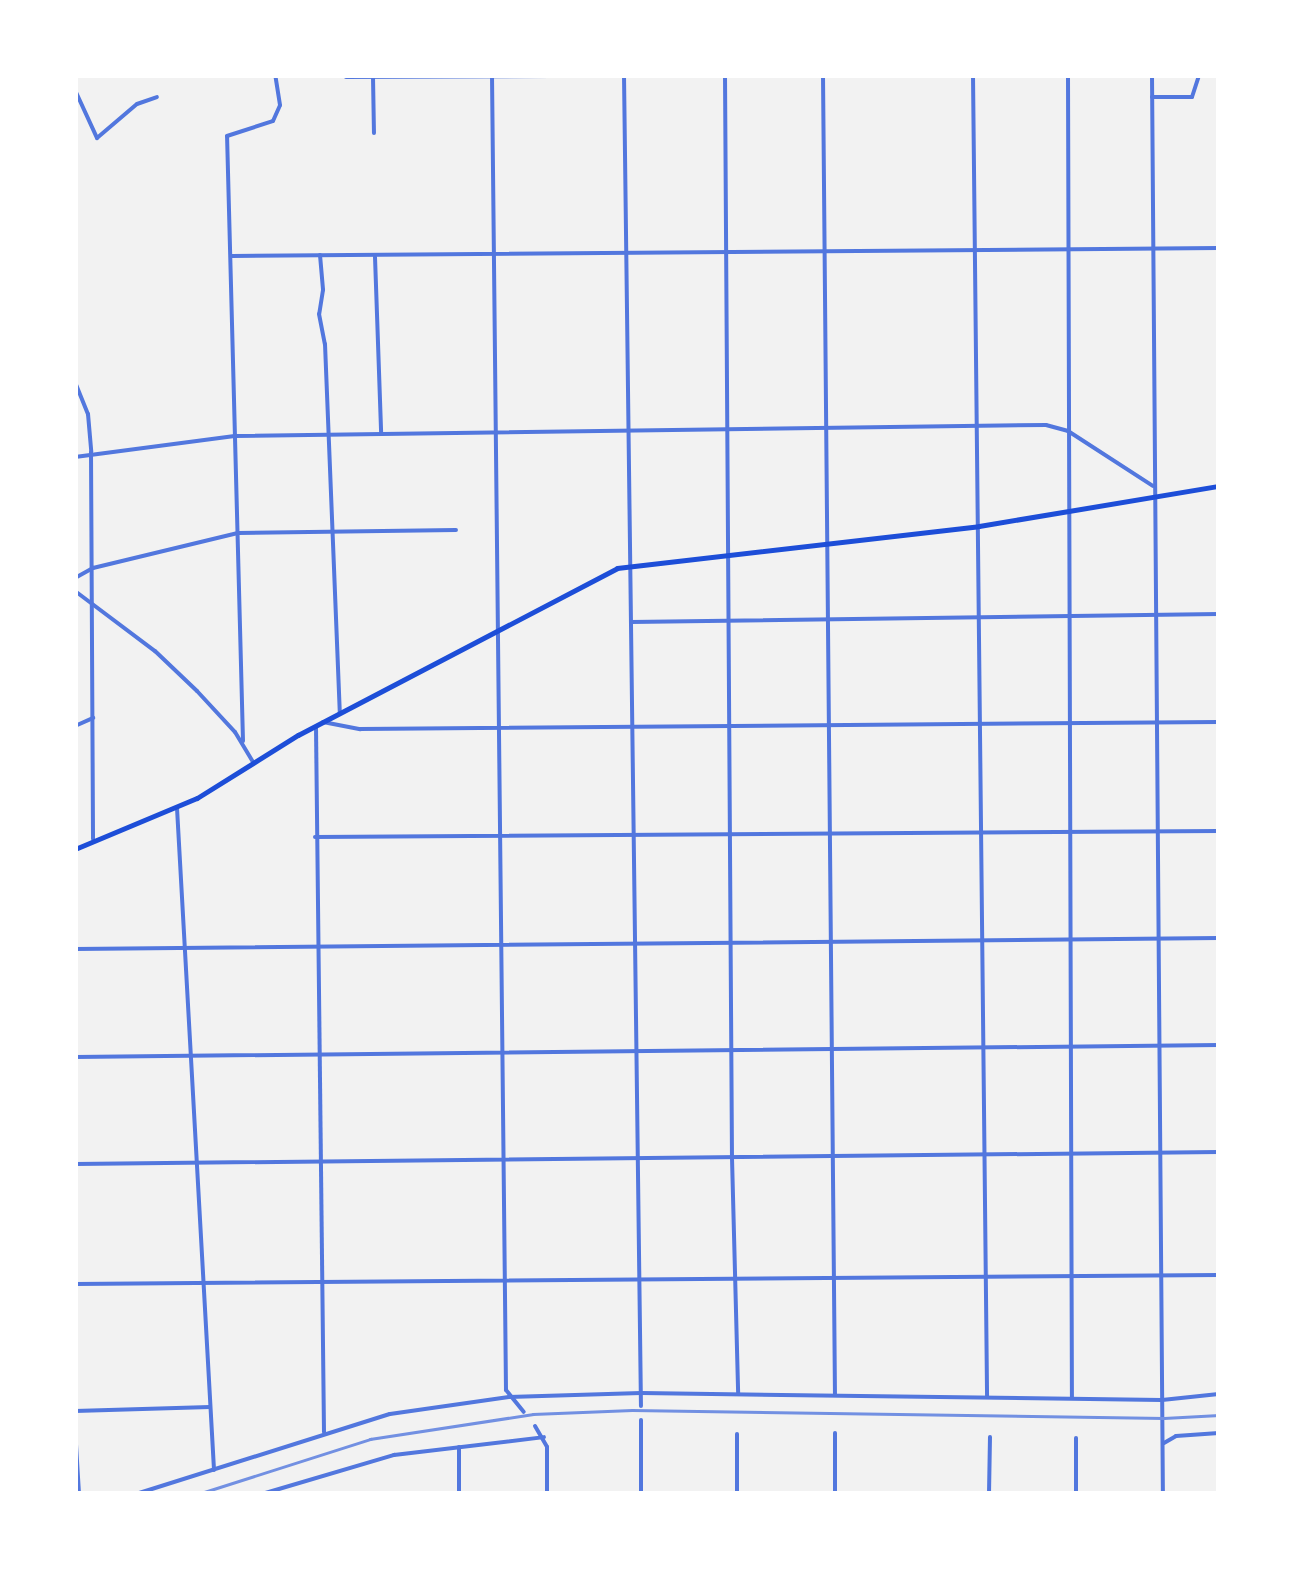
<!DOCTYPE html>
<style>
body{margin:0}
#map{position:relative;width:1294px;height:1569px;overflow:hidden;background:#f2f2f2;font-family:"Times New Roman",serif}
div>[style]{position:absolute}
.minor>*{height:4px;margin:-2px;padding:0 2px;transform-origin:2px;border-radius:2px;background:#5277de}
.tertiary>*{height:4px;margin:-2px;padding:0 2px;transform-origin:2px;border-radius:2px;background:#5277de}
.primary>*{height:5px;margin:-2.5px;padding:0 2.5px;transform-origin:2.5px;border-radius:2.5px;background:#1d4ed8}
.rail>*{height:2.5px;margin:-1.25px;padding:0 1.25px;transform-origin:1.25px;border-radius:1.25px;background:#7290e2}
span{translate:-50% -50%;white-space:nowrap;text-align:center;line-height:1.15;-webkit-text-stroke:10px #fff;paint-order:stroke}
.frame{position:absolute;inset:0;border:78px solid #fff;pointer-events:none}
</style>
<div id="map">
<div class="minor">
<i style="left:492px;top:75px;width:1315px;rotate:89.39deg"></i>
<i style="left:506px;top:1390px;width:28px;rotate:51deg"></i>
<i style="left:624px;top:75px;width:1331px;rotate:89.27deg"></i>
<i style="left:725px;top:75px;width:1083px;rotate:89.63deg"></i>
<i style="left:732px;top:1158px;width:236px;rotate:88.5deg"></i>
<i style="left:823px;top:75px;width:1320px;rotate:89.48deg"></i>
<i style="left:973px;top:75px;width:1322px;rotate:89.39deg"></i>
<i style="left:1068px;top:75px;width:1323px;rotate:89.83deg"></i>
<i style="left:1152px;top:75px;width:1419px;rotate:89.56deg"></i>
<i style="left:346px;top:77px;width:428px;rotate:-0.3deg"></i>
<i style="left:373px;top:77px;width:56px;rotate:89deg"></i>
<i style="left:75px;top:90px;width:53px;rotate:65.4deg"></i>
<i style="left:97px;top:138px;width:52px;rotate:-40.4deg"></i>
<i style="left:137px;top:104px;width:21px;rotate:-19deg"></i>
<i style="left:1152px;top:97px;width:40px"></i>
<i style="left:1192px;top:97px;width:23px;rotate:-72deg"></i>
<i style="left:320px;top:255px;width:35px;rotate:85deg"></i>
<i style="left:323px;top:290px;width:24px;rotate:99deg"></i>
<i style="left:319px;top:314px;width:31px;rotate:79deg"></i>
<i style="left:325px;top:344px;width:369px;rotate:87.7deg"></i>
<i style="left:232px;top:256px;width:987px;rotate:-0.46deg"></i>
<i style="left:375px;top:257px;width:175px;rotate:88deg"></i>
<i style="left:75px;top:382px;width:35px;rotate:68deg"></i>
<i style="left:88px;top:414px;width:38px;rotate:85deg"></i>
<i style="left:91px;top:452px;width:387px;rotate:89.7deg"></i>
<i style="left:75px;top:457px;width:161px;rotate:-7.5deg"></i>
<i style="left:235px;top:436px;width:811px;rotate:-0.78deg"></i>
<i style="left:1046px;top:425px;width:23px;rotate:15deg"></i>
<i style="left:1068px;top:431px;width:101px;rotate:32.9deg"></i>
<i style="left:75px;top:578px;width:21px;rotate:-29deg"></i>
<i style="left:93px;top:568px;width:149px;rotate:-13.6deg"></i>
<i style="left:238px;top:533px;width:218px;rotate:-0.8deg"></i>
<i style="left:75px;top:591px;width:100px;rotate:36.9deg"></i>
<i style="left:155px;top:651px;width:58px;rotate:43.6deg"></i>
<i style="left:197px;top:691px;width:56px;rotate:47.2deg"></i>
<i style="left:235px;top:732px;width:35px;rotate:59deg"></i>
<i style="left:631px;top:622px;width:588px;rotate:-0.78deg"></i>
<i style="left:323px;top:722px;width:38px;rotate:11deg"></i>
<i style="left:360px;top:729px;width:859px;rotate:-0.47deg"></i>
<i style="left:75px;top:726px;width:20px;rotate:-24deg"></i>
<i style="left:316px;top:727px;width:705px;rotate:89.35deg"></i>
<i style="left:243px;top:741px;width:605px;rotate:-91.51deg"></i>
<i style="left:227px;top:136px;width:48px;rotate:-18.1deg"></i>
<i style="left:273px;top:121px;width:17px;rotate:-66deg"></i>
<i style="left:280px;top:105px;width:30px;rotate:-99deg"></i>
<i style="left:177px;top:808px;width:663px;rotate:86.8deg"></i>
<i style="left:315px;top:837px;width:904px;rotate:-0.38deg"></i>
<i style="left:75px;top:949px;width:1144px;rotate:-0.55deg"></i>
<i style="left:75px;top:1057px;width:1144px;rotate:-0.6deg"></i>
<i style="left:75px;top:1164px;width:1144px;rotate:-0.6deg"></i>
<i style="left:75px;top:1284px;width:1144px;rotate:-0.45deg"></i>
<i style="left:75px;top:1411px;width:135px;rotate:-1.7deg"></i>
<i style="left:535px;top:1426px;width:24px;rotate:60deg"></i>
<i style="left:547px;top:1447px;width:47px;rotate:90deg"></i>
<i style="left:835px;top:1433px;width:61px;rotate:90deg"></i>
<i style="left:737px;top:1434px;width:60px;rotate:90deg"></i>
<i style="left:1076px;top:1438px;width:56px;rotate:90deg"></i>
<i style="left:1164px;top:1443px;width:14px;rotate:-30deg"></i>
<i style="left:1176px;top:1436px;width:43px;rotate:-4deg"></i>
<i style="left:459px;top:1447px;width:47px;rotate:90deg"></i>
<i style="left:136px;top:1494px;width:266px;rotate:-17.5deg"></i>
<i style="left:390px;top:1414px;width:120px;rotate:-8.1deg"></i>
<i style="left:509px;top:1397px;width:132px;rotate:-1.7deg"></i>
<i style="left:641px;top:1393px;width:521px;rotate:0.77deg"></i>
<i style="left:1162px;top:1400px;width:57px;rotate:-6deg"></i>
<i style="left:262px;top:1494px;width:138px;rotate:-16.5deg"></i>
<i style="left:394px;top:1455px;width:151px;rotate:-6.8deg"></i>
<i style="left:641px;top:1494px;width:74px;rotate:-90deg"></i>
<i style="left:989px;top:1494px;width:57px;rotate:-89deg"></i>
</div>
<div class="tertiary">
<i style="left:75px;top:1428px;width:66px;rotate:86.5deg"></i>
</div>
<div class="primary">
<i style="left:75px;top:849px;width:132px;rotate:-22.7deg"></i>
<i style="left:197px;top:798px;width:119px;rotate:-32deg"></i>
<i style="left:298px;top:735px;width:360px;rotate:-27.6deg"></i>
<i style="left:617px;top:568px;width:364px;rotate:-6.6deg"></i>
<i style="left:979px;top:526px;width:243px;rotate:-9.5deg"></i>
</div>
<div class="rail">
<i style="left:198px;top:1494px;width:181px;rotate:-17.7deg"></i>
<i style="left:370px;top:1439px;width:165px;rotate:-8.7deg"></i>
<i style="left:533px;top:1414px;width:99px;rotate:-2.3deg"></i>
<i style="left:632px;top:1410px;width:532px;rotate:0.86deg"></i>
<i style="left:1164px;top:1418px;width:55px;rotate:-3.1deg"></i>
</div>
<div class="frame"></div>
</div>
